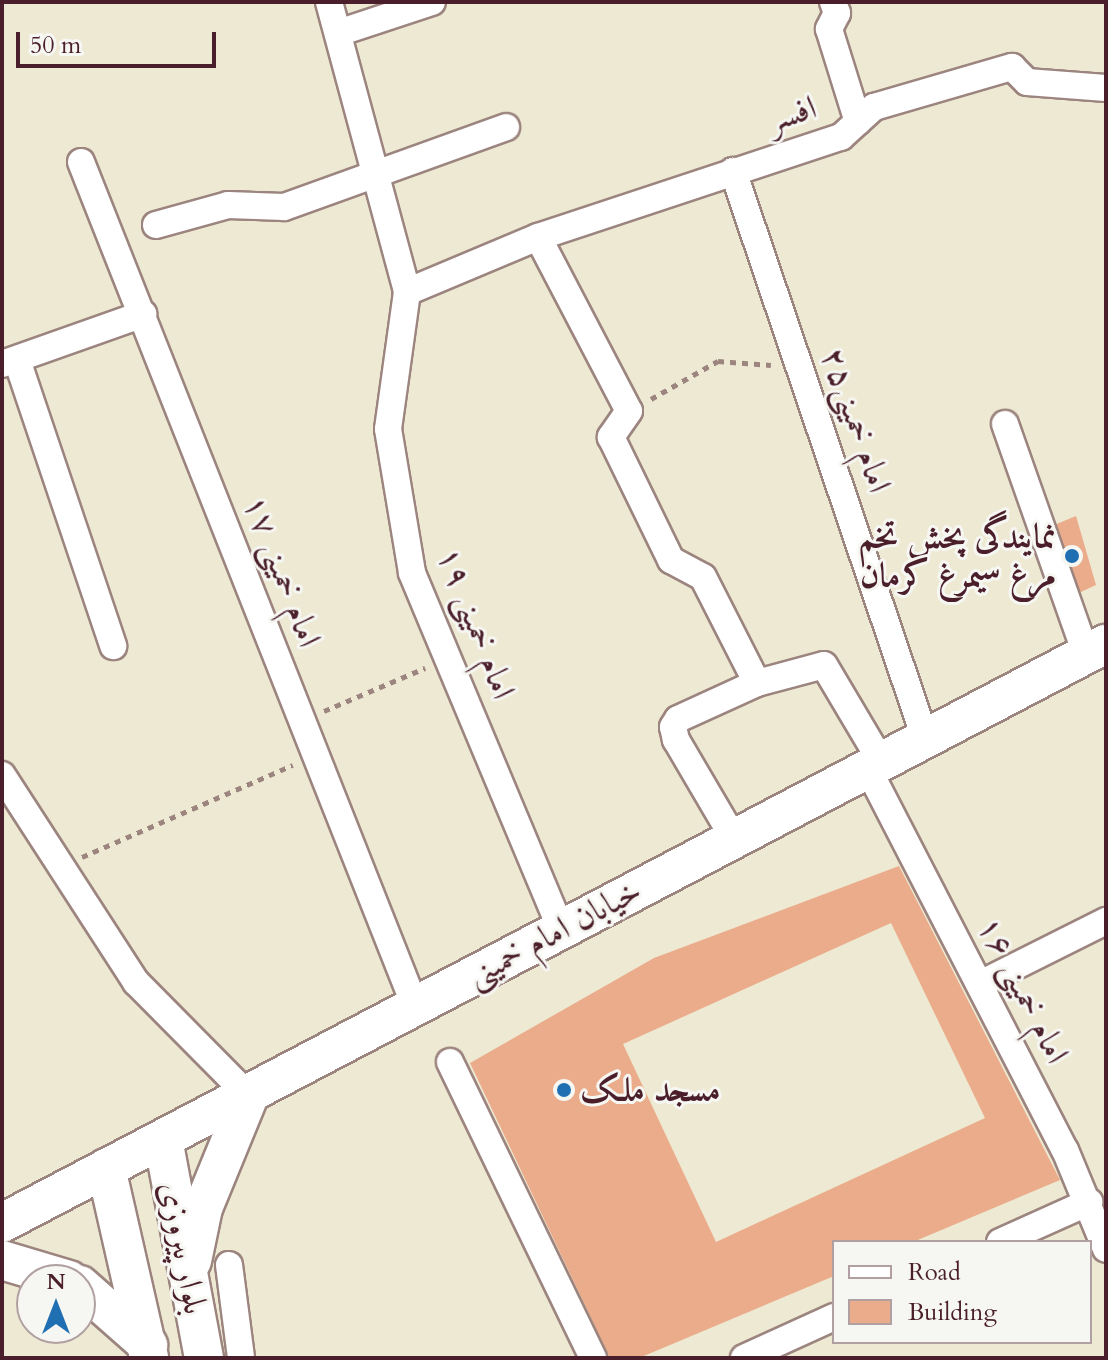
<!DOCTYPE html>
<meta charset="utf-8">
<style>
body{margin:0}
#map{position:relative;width:1108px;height:1360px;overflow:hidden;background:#eee9d3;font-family:Cardo,Amiri,serif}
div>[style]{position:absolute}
.building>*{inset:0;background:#eaac8a}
.path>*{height:5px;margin-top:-2.5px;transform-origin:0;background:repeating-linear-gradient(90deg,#9c847f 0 6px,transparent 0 12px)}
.roads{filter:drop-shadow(2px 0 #9c847f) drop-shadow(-2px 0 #9c847f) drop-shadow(0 2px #9c847f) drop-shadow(0 -2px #9c847f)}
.street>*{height:26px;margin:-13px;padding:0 13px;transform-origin:13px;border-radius:13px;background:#fff}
.secondary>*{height:38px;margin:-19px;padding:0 19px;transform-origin:19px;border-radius:19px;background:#fff}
.dots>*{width:22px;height:22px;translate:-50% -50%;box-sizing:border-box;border:4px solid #f6f6f2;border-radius:50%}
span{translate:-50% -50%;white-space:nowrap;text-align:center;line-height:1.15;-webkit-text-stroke:6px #f6f6f2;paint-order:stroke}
.street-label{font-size:34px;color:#4a1f2b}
.poi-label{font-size:34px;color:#4a1f2b;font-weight:700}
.right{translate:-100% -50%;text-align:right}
.left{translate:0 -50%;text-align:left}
.frame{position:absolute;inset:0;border:4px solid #4a1f2b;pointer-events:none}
.legend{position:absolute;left:832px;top:1240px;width:260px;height:104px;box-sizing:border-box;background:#f6f6f2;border:2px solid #b1a0a2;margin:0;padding:10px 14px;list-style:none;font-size:24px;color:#4a1f2b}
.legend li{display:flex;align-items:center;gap:16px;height:40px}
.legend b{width:40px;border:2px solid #b1a0a2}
.north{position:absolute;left:16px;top:1264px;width:80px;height:80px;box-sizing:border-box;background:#f6f6f2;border:2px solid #b1a0a2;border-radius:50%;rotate:0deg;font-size:22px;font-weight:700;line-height:32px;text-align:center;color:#4a1f2b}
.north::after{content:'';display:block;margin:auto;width:28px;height:36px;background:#1f6fb2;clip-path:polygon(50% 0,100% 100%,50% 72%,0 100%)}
.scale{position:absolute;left:16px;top:32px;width:200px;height:36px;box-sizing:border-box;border:4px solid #4a1f2b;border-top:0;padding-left:10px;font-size:24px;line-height:28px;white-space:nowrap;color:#4a1f2b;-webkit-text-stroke:6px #f6f6f2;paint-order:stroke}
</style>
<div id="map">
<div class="building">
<i style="clip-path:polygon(1076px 516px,1096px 585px,1070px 597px,1047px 528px)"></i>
<i style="clip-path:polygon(evenodd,899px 866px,1060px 1180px,913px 1242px,834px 1242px,834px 1276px,639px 1358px,610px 1358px,470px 1063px,654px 958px,899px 866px,891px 923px,985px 1118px,716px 1242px,623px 1044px,891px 923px)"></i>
</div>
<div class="path">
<i style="left:651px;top:399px;width:77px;rotate:-29.6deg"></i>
<i style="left:718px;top:361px;width:53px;rotate:4.3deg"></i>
<i style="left:324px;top:711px;width:110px;rotate:-23.1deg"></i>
<i style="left:82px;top:857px;width:230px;rotate:-23.6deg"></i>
</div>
<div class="roads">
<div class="street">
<i style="left:329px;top:2px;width:300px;rotate:74.9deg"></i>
<i style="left:407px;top:292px;width:138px;rotate:97.9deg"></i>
<i style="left:388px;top:429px;width:146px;rotate:80.5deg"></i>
<i style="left:412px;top:573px;width:386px;rotate:67.3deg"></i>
<i style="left:833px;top:2px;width:12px;rotate:70deg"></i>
<i style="left:837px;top:13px;width:18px;rotate:117deg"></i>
<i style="left:829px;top:29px;width:97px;rotate:72.7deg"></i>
<i style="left:338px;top:33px;width:99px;rotate:-18.3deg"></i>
<i style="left:81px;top:162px;width:908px;rotate:68.41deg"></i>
<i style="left:733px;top:171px;width:599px;rotate:71.29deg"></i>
<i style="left:156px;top:225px;width:75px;rotate:-15.5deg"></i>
<i style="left:228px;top:205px;width:56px;rotate:2deg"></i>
<i style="left:284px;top:207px;width:236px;rotate:-19.8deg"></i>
<i style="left:538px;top:237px;width:196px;rotate:62.4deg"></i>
<i style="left:629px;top:411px;width:32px;rotate:125deg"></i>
<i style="left:611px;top:437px;width:137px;rotate:64deg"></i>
<i style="left:671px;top:560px;width:36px;rotate:28deg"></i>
<i style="left:703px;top:577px;width:119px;rotate:63deg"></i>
<i style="left:407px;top:292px;width:142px;rotate:-22.8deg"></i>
<i style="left:538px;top:237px;width:319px;rotate:-18.3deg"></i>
<i style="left:841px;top:137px;width:45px;rotate:-42.3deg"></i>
<i style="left:874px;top:107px;width:144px;rotate:-16.2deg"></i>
<i style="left:1012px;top:67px;width:21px;rotate:45deg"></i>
<i style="left:1027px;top:82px;width:79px;rotate:4.3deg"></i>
<i style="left:17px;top:360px;width:302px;rotate:71.4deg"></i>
<i style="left:2px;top:364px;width:150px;rotate:-19.5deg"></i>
<i style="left:1005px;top:424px;width:244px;rotate:70.6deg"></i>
<i style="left:868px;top:769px;width:429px;rotate:62.7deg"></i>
<i style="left:1065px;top:1150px;width:107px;rotate:67.5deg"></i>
<i style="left:2px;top:775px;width:247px;rotate:57.1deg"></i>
<i style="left:136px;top:982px;width:161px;rotate:45.3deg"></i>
<i style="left:733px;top:837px;width:113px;rotate:-120.4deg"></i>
<i style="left:676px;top:740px;width:13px;rotate:-103deg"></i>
<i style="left:673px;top:727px;width:9px;rotate:-58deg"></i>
<i style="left:678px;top:719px;width:87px;rotate:-24.5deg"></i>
<i style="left:757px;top:683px;width:69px;rotate:-15deg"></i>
<i style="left:824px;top:665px;width:112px;rotate:59.3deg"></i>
<i style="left:980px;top:984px;width:141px;rotate:-26.6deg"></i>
<i style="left:450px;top:1062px;width:329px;rotate:64.2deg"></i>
<i style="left:1000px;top:1242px;width:98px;rotate:-24.2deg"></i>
<i style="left:229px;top:1265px;width:94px;rotate:82.6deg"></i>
<i style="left:744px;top:1358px;width:99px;rotate:-24.5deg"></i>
</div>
<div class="secondary">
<i style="left:163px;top:1139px;width:223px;rotate:79.4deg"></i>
<i style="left:106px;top:1168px;width:195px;rotate:77.2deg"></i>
<i style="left:2px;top:1223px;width:1247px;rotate:-27.68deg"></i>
<i style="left:2px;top:1260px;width:70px;rotate:16.6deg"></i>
<i style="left:192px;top:1261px;width:54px;rotate:-78.3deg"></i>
<i style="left:203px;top:1208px;width:121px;rotate:-67.7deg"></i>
<i style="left:80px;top:1285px;width:91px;rotate:41.4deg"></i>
</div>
</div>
<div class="dots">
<i style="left:1072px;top:556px;background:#1f6fb2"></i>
<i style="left:564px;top:1090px;background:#1f6fb2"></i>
</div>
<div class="street-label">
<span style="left:792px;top:114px;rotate:-18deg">افسر</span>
<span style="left:856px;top:420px;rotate:71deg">امام خمینی۲۵</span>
<span style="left:282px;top:571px;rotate:69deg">امام خمینی ۱۷</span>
<span style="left:476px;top:623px;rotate:69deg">امام خمینی ۱۹</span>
<span style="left:554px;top:933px;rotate:-28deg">خیابان امام خمینی</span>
<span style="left:1023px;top:990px;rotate:63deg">امام خمینی ۱۶</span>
<span style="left:183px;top:1248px;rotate:79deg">بلوار پیروزی</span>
</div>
<div class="poi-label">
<span class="right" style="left:1056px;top:556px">نمایندگی پخش تخم<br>مرغ سیمرغ کرمان</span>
<span class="left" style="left:580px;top:1090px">مسجد ملک</span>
</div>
<div class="frame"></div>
<ul class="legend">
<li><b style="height:10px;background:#fff"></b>Road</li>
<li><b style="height:22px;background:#eaac8a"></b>Building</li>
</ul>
<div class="north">N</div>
<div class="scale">50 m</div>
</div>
